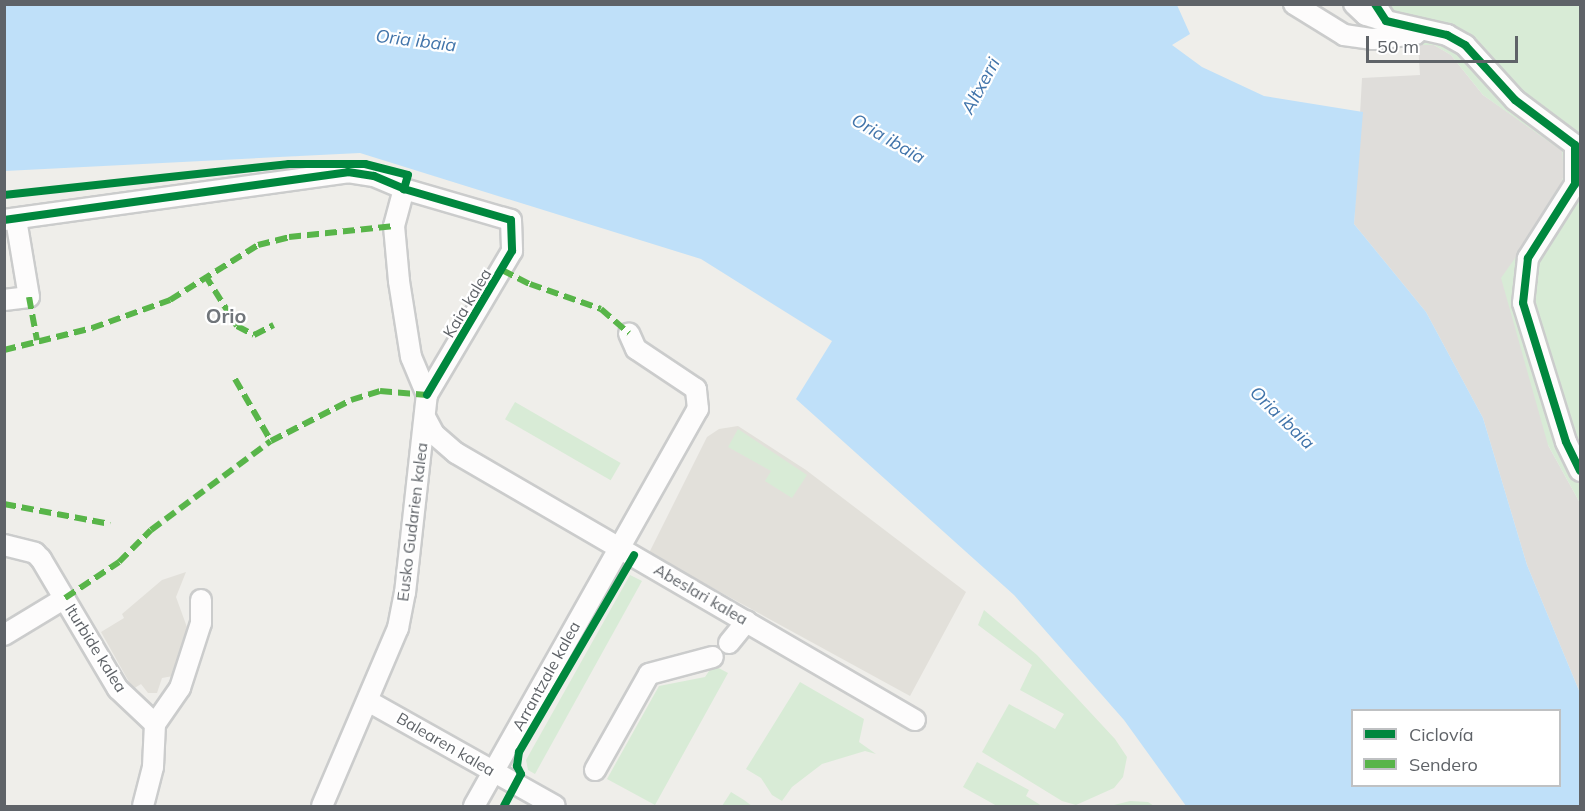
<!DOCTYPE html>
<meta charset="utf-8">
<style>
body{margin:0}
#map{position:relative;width:1585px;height:811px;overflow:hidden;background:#efeeea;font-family:Mulish,sans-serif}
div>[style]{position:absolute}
.industrial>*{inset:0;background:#dfddda}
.education>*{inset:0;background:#e2e0da}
.green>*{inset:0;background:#d8ebd6;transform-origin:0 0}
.water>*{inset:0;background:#bfe0f9}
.roads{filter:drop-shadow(2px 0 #cbcccc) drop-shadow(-2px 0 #cbcccc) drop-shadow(0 2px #cbcccc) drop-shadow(0 -2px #cbcccc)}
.minor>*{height:20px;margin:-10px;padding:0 10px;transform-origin:10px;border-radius:10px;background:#fdfcfc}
.quiet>*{height:6px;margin-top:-3px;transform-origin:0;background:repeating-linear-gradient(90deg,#58b549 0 12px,transparent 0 18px)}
.cycleway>*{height:8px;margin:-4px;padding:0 4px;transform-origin:4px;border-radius:4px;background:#00873e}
span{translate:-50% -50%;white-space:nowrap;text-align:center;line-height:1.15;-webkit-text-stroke:4.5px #fff;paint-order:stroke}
.street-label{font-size:16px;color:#5f6368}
.water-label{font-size:18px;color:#4174aa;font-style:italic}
.quarter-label{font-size:20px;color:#70757a;font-weight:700}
.frame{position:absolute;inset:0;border:6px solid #5f6368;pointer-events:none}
.legend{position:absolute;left:1351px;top:709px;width:210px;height:78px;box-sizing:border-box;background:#fff;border:2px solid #bfc1c3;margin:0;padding:8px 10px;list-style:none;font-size:18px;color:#5f6368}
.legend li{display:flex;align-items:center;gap:12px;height:30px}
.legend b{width:30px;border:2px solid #bfc1c3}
.scale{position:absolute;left:1366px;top:36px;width:152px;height:27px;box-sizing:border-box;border:3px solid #5f6368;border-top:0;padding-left:8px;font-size:18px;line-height:21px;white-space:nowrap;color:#5f6368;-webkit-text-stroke:4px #fff;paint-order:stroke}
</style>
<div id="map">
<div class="industrial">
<i style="clip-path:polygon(1418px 45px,1434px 45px,1451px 55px,1483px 95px,1563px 151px,1564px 175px,1554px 203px,1548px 445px,1580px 503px,1580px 693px,1527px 565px,1483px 418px,1426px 312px,1354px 224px,1362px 78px,1420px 75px)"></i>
</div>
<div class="education">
<i style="clip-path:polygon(738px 426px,806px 470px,966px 592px,910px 696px,649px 553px,707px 437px,719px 429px)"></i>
<i style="clip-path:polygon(186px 572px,176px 597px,188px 630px,173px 676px,162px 678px,157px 693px,148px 693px,141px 684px,133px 689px,101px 632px,124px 618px,122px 614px,162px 580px)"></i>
</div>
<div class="green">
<i style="clip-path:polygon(1384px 5px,1580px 5px,1580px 503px,1548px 445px,1501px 278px,1554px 203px,1564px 175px,1562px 151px,1483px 95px,1451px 55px,1434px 45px,1418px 45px)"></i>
<i style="left:515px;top:402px;width:122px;height:20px;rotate:30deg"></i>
<i style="clip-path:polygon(738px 429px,807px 475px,792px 498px,765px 481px,771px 471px,728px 447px)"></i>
<i style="clip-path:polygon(630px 575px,642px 581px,535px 774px,528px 770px,526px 760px)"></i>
<i style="clip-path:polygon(984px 610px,1037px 655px,1115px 739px,1127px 757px,1123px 777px,1114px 788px,1076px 805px,1062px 801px,982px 752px,1009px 704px,1055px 729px,1064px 714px,1020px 690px,1032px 665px,978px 625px)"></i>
<i style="clip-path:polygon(713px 665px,728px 673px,655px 805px,607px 779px,659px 686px,705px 677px)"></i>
<i style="clip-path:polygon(800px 682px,864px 719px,859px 742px,876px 754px,865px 751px,822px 764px,792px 787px,782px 801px,772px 795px,761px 778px,746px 769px)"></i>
<i style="clip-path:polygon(977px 762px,1029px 790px,1026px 796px,1042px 806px,997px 806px,963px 787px)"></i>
<i style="clip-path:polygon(731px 792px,744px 800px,752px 806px,722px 806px)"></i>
<i style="clip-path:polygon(1130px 801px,1148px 802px,1154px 806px,1110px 806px)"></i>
</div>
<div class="water">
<i style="clip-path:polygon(evenodd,5px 4px,1177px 5px,1190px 34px,1172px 45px,1202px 67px,1264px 96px,1363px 112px,1354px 224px,1426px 312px,1483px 418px,1527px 565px,1580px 693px,1580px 806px,1186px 806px,1124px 720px,1014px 595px,796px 399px,832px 341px,701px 259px,360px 153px,5px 171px,5px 4px,1352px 710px,1560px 710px,1560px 786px,1352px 786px,1352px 710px)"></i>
</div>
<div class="roads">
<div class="minor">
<i style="left:1294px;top:4px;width:59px;rotate:31.8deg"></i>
<i style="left:1344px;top:35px;width:29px;rotate:8deg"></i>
<i style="left:1373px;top:39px;width:43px;rotate:-6.6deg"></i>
<i style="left:1354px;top:4px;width:16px;rotate:43deg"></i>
<i style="left:1366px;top:15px;width:21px;rotate:17deg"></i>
<i style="left:1375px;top:4px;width:20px;rotate:57deg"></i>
<i style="left:1386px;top:21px;width:63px;rotate:12.9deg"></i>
<i style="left:1447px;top:35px;width:21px;rotate:29deg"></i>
<i style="left:1465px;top:45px;width:74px;rotate:47.7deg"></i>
<i style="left:1515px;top:100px;width:75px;rotate:36.9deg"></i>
<i style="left:1575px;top:145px;width:39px;rotate:90deg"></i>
<i style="left:1575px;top:184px;width:88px;rotate:122.4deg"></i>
<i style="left:1528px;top:258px;width:45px;rotate:96.3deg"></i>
<i style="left:1523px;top:303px;width:145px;rotate:72.8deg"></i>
<i style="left:1566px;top:442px;width:32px;rotate:64deg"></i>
<i style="left:4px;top:220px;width:347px;rotate:-7.9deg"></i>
<i style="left:348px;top:172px;width:26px;rotate:9deg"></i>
<i style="left:374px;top:176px;width:33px;rotate:23deg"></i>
<i style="left:404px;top:189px;width:111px;rotate:16.2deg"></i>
<i style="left:511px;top:220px;width:31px;rotate:88deg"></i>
<i style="left:512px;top:251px;width:167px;rotate:120.6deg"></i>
<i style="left:4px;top:300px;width:25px;rotate:-7deg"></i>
<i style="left:29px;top:297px;width:79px;rotate:-99.5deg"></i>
<i style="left:426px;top:419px;width:17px;rotate:62deg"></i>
<i style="left:434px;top:434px;width:29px;rotate:41deg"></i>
<i style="left:456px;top:453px;width:531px;rotate:30.19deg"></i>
<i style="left:4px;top:545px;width:32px;rotate:14deg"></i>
<i style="left:35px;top:553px;width:8px;rotate:45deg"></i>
<i style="left:41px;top:559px;width:151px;rotate:59.4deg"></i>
<i style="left:118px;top:689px;width:51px;rotate:43.4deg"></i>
<i style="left:155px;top:724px;width:43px;rotate:92.7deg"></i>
<i style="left:153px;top:767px;width:40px;rotate:104.4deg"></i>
<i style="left:4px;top:635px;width:71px;rotate:-31.2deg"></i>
<i style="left:729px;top:643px;width:28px;rotate:-51deg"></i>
<i style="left:368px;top:701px;width:214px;rotate:29.3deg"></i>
<i style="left:155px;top:724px;width:44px;rotate:-55.2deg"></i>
<i style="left:180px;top:688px;width:68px;rotate:-72.1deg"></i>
<i style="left:201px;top:623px;width:23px;rotate:-90deg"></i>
<i style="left:595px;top:770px;width:110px;rotate:-60.6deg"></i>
<i style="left:649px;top:674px;width:66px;rotate:-14.9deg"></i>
<i style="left:322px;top:806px;width:194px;rotate:-66.9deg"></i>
<i style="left:398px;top:628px;width:36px;rotate:-79deg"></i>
<i style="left:405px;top:593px;width:199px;rotate:-83.7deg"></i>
<i style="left:427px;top:395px;width:41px;rotate:-112.8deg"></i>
<i style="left:411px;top:357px;width:77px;rotate:-99deg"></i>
<i style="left:399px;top:281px;width:55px;rotate:-95.2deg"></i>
<i style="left:394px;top:226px;width:38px;rotate:-75deg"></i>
<i style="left:474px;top:806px;width:456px;rotate:-60.6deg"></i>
<i style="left:698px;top:409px;width:20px;rotate:-96deg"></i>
<i style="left:696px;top:389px;width:72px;rotate:-146.3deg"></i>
<i style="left:636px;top:349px;width:17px;rotate:-114deg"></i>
</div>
</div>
<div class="quiet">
<i style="left:502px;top:270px;width:31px;rotate:27deg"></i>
<i style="left:530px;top:284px;width:75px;rotate:19.4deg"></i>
<i style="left:601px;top:309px;width:37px;rotate:41deg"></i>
<i style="left:205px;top:275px;width:60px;rotate:57.9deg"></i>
<i style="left:237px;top:326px;width:19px;rotate:28deg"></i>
<i style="left:254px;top:335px;width:22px;rotate:-27deg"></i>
<i style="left:29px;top:297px;width:44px;rotate:79.5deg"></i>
<i style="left:4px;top:350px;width:91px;rotate:-14deg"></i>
<i style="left:92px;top:328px;width:83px;rotate:-19.7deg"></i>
<i style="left:170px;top:300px;width:104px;rotate:-32deg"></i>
<i style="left:258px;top:245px;width:32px;rotate:-14deg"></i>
<i style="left:289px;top:237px;width:106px;rotate:-6deg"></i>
<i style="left:235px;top:379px;width:72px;rotate:59.9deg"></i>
<i style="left:4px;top:504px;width:108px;rotate:10.7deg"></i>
<i style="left:65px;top:598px;width:65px;rotate:-33.7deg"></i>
<i style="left:119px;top:562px;width:45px;rotate:-45deg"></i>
<i style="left:151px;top:530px;width:149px;rotate:-36.6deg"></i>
<i style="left:271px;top:441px;width:90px;rotate:-27.1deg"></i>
<i style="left:351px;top:400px;width:30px;rotate:-17deg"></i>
<i style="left:380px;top:391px;width:47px;rotate:4.9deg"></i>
</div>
<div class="cycleway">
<i style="left:1375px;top:4px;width:20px;rotate:57deg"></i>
<i style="left:1386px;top:21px;width:63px;rotate:12.9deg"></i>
<i style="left:1447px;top:35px;width:21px;rotate:29deg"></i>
<i style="left:1465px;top:45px;width:74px;rotate:47.7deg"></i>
<i style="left:1515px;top:100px;width:75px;rotate:36.9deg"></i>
<i style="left:1575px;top:145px;width:39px;rotate:90deg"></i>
<i style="left:1575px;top:184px;width:88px;rotate:122.4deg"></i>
<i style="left:1528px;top:258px;width:45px;rotate:96.3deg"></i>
<i style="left:1523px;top:303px;width:145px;rotate:72.8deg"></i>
<i style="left:1566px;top:442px;width:32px;rotate:64deg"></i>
<i style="left:4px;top:195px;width:287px;rotate:-6.2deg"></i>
<i style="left:289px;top:164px;width:76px"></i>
<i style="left:365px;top:164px;width:44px;rotate:14.3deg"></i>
<i style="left:408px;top:175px;width:15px;rotate:106deg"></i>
<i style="left:4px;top:220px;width:347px;rotate:-7.9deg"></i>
<i style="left:348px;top:172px;width:26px;rotate:9deg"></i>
<i style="left:374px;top:176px;width:33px;rotate:23deg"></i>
<i style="left:404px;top:189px;width:111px;rotate:16.2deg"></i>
<i style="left:511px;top:220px;width:31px;rotate:88deg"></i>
<i style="left:512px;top:251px;width:167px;rotate:120.6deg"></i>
<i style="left:504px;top:806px;width:36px;rotate:-62deg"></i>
<i style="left:521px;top:774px;width:9px;rotate:-117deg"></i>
<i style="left:517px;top:766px;width:14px;rotate:-82deg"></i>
<i style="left:519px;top:752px;width:228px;rotate:-59.7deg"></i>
</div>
<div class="street-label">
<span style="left:467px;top:303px;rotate:-59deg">Kaia kalea</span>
<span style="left:412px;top:522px;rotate:-83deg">Eusko Gudarien kalea</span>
<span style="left:701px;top:594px;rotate:30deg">Abeslari kalea</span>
<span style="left:96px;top:648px;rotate:58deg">Iturbide kalea</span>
<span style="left:546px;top:676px;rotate:-61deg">Arrantzale kalea</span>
<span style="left:446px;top:744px;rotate:30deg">Balearen kalea</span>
</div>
<div class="water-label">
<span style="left:416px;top:41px;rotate:7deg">Oria ibaia</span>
<span style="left:981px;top:86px;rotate:-62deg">Altxerri</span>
<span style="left:888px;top:139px;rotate:30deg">Oria ibaia</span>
<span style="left:1282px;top:418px;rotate:44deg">Oria ibaia</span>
</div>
<div class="quarter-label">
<span style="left:226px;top:315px">Orio</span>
</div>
<div class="frame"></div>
<ul class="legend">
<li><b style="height:8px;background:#00873e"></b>Ciclovía</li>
<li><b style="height:8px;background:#58b549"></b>Sendero</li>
</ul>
<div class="scale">50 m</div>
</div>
